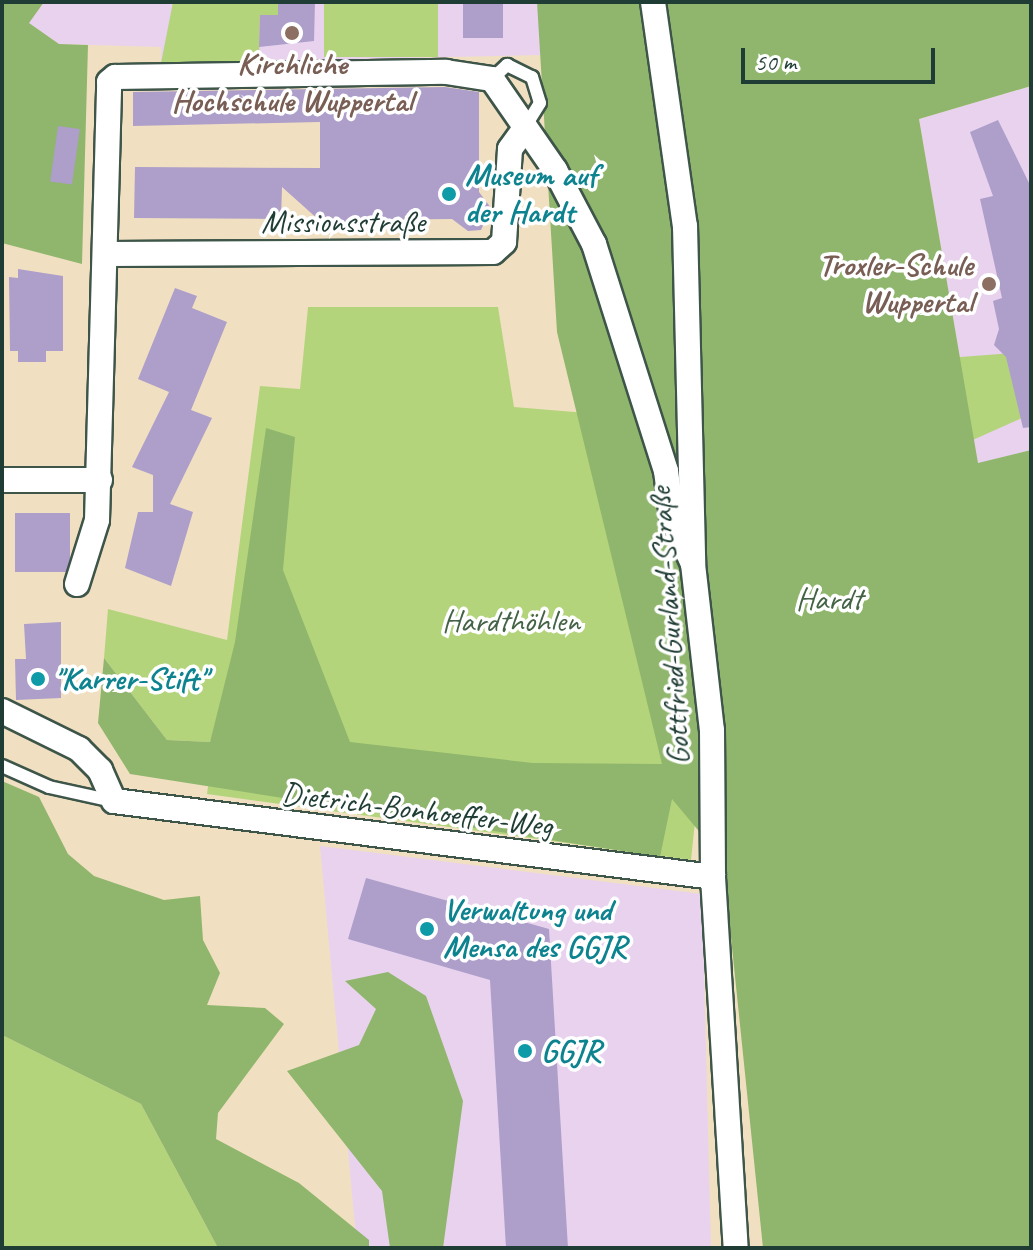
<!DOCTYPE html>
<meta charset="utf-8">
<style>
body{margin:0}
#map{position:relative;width:1033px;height:1250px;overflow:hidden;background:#f0e0c1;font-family:Caveat,sans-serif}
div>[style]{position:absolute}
.built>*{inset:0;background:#e8d2ee}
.green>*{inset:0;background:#b4d47c;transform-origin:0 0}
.forest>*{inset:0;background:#8fb66c}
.building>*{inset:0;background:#ad9eca;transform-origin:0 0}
.roads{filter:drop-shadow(2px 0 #3e5549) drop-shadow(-2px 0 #3e5549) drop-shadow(0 2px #3e5549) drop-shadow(0 -2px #3e5549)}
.lane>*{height:12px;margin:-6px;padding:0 6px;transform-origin:6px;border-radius:6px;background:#fff}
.street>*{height:24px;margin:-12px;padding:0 12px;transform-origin:12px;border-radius:12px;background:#fff}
.dots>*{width:22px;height:22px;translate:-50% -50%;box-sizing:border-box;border:4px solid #fff;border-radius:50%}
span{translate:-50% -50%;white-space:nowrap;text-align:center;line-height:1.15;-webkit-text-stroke:7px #fff;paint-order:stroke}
.education-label{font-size:32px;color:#785e54;font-weight:700}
.right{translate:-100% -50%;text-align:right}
.culture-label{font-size:32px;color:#0d838f;font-weight:700}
.left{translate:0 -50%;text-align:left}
.street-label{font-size:32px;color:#1f3d34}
.park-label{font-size:32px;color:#446346}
.frame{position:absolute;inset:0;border:4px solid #1f3d34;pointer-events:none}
.scale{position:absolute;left:741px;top:48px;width:194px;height:36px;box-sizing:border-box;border:4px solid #1f3d34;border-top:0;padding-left:10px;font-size:24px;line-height:28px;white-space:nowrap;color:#1f3d34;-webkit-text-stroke:6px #fff;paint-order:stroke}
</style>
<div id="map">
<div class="built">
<i style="clip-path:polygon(44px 2px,537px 2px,543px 55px,161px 63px,161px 47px,59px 44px,28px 23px)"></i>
<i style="clip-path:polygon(1031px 86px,1031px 450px,978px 464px,919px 119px)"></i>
<i style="clip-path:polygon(320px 846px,702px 894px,711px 1248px,357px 1248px)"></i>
</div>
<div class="green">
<i style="clip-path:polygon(173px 2px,278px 2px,278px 15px,260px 15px,259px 63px,161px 63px)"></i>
<i style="left:324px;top:2px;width:114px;height:55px"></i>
<i style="clip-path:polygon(308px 307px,498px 307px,514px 407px,683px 421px,921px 360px,1013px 353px,1031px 414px,946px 452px,699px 784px,691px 860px,207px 794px,217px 720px,210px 742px,167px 740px,104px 658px,108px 609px,227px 640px,260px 386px,300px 389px)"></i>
<i style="clip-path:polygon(2px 1035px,141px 1104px,218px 1248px,2px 1248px)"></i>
</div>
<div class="forest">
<i style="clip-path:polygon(2px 2px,44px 2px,29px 23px,59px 44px,88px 45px,82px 264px,2px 243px)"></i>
<i style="clip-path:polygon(537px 2px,1031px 2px,1031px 86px,919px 119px,978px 463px,1031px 450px,1031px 1248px,763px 1248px,723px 860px,672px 799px,660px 857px,130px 774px,98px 723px,104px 658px,167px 740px,210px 742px,235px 642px,266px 428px,295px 437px,283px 570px,350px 742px,533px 763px,662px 764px,557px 332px)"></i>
<i style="clip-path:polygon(2px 781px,39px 797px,68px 854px,94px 876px,164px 900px,200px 896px,203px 940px,220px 973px,207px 1005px,265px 1008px,284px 1024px,218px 1113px,216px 1139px,299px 1183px,369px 1240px,369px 1248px,218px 1248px,141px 1104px,2px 1035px)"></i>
<i style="clip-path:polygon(388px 972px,426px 996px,463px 1101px,443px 1248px,390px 1248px,382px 1191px,287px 1071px,359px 1045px,376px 1009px,345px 981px)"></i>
</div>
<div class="building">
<i style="clip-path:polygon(278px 2px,315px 2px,314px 41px,259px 47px,260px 15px,278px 15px)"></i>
<i style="left:463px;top:2px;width:40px;height:36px"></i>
<i style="clip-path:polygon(445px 87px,479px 92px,479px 192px,491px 208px,481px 230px,468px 231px,452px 219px,352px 220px,329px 229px,282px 187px,281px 219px,134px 218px,135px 167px,320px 168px,320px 122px,133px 126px,133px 92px)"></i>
<i style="clip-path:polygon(998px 120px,1031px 187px,1031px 427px,1023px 428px,1006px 357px,994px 345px,999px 329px,993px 301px,1002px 298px,980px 199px,993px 196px,970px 132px)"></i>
<i style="left:58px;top:126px;width:22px;height:56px;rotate:8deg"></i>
<i style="clip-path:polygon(18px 269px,63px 276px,63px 351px,46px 351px,46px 362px,18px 362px,18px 351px,10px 351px,9px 277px,18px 278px)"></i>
<i style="clip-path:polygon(175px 288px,197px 296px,192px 308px,227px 322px,191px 410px,212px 418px,170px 504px,193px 512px,171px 586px,125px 568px,138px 512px,153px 512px,153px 475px,132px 467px,169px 392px,138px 379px)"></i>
<i style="left:15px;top:513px;width:55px;height:59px"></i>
<i style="clip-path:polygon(61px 622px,61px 698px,16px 700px,15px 659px,26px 659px,24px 624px)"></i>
<i style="clip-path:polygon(366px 878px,549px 929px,568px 1248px,506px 1248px,490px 980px,348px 939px)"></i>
</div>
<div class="roads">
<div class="lane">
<i style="left:492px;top:79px;width:21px;rotate:-43deg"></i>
<i style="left:507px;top:65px;width:28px;rotate:26deg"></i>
<i style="left:532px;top:77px;width:27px;rotate:73deg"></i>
<i style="left:540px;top:103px;width:28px;rotate:122deg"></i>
<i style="left:2px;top:766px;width:51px;rotate:24.1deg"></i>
<i style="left:49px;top:787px;width:66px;rotate:12.3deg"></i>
</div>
<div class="street">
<i style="left:653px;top:2px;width:226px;rotate:81.9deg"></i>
<i style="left:685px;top:226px;width:338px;rotate:88.6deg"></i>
<i style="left:693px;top:564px;width:167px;rotate:83.5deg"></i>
<i style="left:712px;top:730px;width:147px;rotate:89.6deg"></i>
<i style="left:713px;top:877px;width:372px;rotate:86.5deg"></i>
<i style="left:108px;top:254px;width:385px;rotate:-0.3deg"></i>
<i style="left:493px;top:252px;width:15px;rotate:-42deg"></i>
<i style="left:504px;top:242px;width:93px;rotate:-86.3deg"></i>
<i style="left:510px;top:149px;width:24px;rotate:-54deg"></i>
<i style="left:2px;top:480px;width:98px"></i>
<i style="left:77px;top:584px;width:67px;rotate:-72.6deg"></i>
<i style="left:97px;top:520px;width:438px;rotate:-88.4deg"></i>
<i style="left:109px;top:82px;width:8px;rotate:-40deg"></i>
<i style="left:115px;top:77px;width:331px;rotate:-0.9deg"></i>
<i style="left:446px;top:72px;width:47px;rotate:8.7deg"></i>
<i style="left:492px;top:79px;width:111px;rotate:55.3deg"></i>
<i style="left:555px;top:170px;width:84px;rotate:62.2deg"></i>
<i style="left:594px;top:244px;width:238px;rotate:72.4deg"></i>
<i style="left:666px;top:471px;width:46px;rotate:82.6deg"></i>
<i style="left:672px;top:517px;width:51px;rotate:65.9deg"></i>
<i style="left:2px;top:711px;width:86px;rotate:26.3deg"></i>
<i style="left:79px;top:749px;width:30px;rotate:45deg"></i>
<i style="left:100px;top:770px;width:34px;rotate:66deg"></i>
<i style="left:114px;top:801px;width:604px;rotate:7.23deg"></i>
</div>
</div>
<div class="dots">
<i style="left:292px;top:33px;background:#8d6e63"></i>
<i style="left:449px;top:194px;background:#0f9aa8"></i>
<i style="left:989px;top:284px;background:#8d6e63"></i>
<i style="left:38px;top:679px;background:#0f9aa8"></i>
<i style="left:427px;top:929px;background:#0f9aa8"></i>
<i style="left:525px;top:1051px;background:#0f9aa8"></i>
</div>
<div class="education-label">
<span style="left:292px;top:83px">Kirchliche<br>Hochschule Wuppertal</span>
<span class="right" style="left:973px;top:284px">Troxler-Schule<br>Wuppertal</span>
</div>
<div class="culture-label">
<span class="left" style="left:465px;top:194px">Museum auf<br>der Hardt</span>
<span class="left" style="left:54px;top:679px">"Karrer-Stift"</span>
<span class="left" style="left:443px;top:929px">Verwaltung und<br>Mensa des GGJR</span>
<span class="left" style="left:541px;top:1051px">GGJR</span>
</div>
<div class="street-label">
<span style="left:343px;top:222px">Missionsstraße</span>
<span style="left:670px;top:626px;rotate:-94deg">Gottfried-Gurland-Straße</span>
<span style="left:417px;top:810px;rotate:7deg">Dietrich-Bonhoeffer-Weg</span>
</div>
<div class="park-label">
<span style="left:829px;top:599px">Hardt</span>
<span style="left:511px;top:621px">Hardthöhlen</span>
</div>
<div class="frame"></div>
<div class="scale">50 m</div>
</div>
